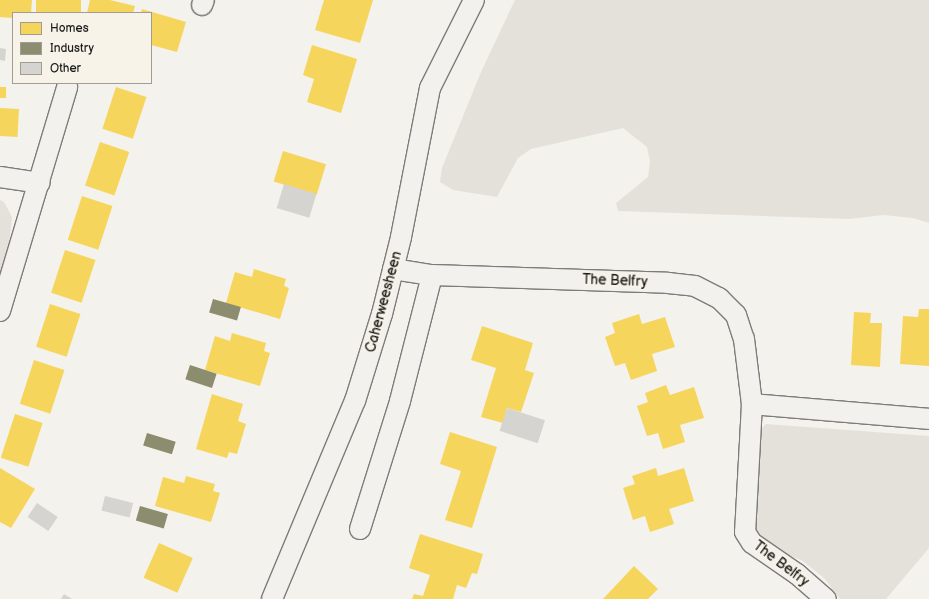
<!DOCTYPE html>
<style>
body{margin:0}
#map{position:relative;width:929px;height:599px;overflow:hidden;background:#f4f2ec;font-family:"Balsamiq Sans",sans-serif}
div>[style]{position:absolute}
.green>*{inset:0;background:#e4e1da}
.homes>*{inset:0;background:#f6d55c;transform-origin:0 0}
.industry>*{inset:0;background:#8c8c6e;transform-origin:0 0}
.building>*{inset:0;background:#d5d4d0;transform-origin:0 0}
.roads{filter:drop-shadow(1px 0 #7d7c7a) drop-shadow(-1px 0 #7d7c7a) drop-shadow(0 1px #7d7c7a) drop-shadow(0 -1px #7d7c7a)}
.minor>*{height:20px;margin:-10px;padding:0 10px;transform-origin:10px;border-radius:10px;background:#f2f1ed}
span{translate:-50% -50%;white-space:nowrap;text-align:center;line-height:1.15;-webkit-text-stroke:4px #f7f3e8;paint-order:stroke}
.street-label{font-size:14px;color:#1c1c1c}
.legend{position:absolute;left:12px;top:12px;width:140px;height:72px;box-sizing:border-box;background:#f7f3e8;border:1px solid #9f9d96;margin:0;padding:5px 7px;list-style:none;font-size:12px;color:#1c1c1c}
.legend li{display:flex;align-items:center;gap:8px;height:20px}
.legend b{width:20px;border:1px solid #9f9d96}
</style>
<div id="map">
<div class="green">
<i style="clip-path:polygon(515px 0,929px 0,929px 223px,913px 218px,883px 215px,849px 219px,618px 211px,616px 203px,648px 177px,650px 162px,647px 147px,623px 128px,531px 149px,518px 158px,497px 197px,453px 190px,440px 182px,442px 168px,481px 72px)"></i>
<i style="clip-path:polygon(0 200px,4px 202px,12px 217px,9px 245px,0 273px)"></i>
<i style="clip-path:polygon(766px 424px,929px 436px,929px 548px,886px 599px,840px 599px,825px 579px,803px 561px,775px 549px,755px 536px,753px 529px,760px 435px,761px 429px)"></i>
</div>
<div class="homes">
<i style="clip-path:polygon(0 0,32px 0,31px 13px,13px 13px,13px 18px,0 17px)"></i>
<i style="left:36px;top:0;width:45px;height:13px"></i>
<i style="clip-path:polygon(90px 0,110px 0,135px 6px,133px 13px,87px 13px)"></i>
<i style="clip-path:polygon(324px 0,373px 0,360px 43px,315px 30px)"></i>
<i style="clip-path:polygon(142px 9px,186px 22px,177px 52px,151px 45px,151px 13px,141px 13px)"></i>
<i style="clip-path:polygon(312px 45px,357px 59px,341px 113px,307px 102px,314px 79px,303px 75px)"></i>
<i style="left:0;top:87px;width:6px;height:11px"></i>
<i style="left:116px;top:87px;width:32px;height:44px;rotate:18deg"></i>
<i style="left:0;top:108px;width:19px;height:28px;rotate:3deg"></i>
<i style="left:100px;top:142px;width:31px;height:46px;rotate:19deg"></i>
<i style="left:283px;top:151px;width:45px;height:32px;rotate:17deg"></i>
<i style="left:82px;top:196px;width:32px;height:46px;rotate:18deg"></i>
<i style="left:65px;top:250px;width:32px;height:45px;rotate:18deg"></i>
<i style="clip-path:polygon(254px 269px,286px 279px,284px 286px,289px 288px,280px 319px,226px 303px,235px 272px,252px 277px)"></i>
<i style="left:50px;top:304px;width:32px;height:45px;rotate:18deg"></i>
<i style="clip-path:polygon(919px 309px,929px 309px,929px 366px,900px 364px,903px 316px,918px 317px)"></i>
<i style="clip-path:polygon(854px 312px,871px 313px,870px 323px,882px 323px,880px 367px,851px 365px)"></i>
<i style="clip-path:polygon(639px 314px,642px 324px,665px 317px,675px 347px,652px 354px,657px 371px,631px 380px,625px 363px,615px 366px,605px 337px,615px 333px,612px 323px)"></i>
<i style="clip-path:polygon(482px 326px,533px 343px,525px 370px,534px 373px,521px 412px,507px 408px,503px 423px,481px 417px,496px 368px,471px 360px)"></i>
<i style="clip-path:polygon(232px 333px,266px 343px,264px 351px,270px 353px,260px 386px,205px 370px,215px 336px,230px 341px)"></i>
<i style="left:34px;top:360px;width:32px;height:46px;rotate:18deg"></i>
<i style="clip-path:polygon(666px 385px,670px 395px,694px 387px,704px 418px,680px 425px,685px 442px,663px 449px,658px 433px,647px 436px,637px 406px,648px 402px,645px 393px)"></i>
<i style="clip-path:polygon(212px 394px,243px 404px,238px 421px,246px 424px,237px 454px,229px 452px,227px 458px,196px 449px)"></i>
<i style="left:15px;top:414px;width:29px;height:46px;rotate:18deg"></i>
<i style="clip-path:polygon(450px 432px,497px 447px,472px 528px,445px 520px,461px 471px,440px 464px)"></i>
<i style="clip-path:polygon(0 468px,35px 489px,11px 528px,0 522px)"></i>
<i style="clip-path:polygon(656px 468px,658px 476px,684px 468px,694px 501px,669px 509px,674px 524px,650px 532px,645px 516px,633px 520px,623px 488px,635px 484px,632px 476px)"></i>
<i style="clip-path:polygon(186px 476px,215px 484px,213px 491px,220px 493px,211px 522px,155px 506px,163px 477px,184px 483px)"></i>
<i style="clip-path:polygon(420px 534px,483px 554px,477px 574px,472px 573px,466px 588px,457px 585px,453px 599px,412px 599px,414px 594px,423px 596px,430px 575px,409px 568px)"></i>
<i style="left:159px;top:543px;width:37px;height:38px;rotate:24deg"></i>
<i style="clip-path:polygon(634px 566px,658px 589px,648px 599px,603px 599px)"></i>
</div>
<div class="industry">
<i style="left:213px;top:299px;width:29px;height:14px;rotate:16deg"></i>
<i style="left:190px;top:365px;width:28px;height:15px;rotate:18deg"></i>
<i style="left:147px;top:433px;width:30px;height:13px;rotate:17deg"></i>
<i style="left:140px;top:506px;width:29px;height:15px;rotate:16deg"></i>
</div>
<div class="building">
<i style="clip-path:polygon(0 48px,6px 49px,5px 61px,0 60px)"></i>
<i style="left:284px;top:184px;width:34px;height:25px;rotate:17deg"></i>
<i style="left:507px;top:408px;width:40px;height:24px;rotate:18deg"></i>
<i style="left:105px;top:496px;width:29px;height:15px;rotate:14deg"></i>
<i style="left:37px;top:503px;width:25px;height:17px;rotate:34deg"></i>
<i style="clip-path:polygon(64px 594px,72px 599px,61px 599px)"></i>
</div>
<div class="roads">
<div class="minor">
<i style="left:202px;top:5px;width:5px;rotate:-68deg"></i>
<i style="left:0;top:177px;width:40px;rotate:8.5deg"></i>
<i style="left:393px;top:269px;width:39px;rotate:9deg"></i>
<i style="left:432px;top:275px;width:236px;rotate:1.9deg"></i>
<i style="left:668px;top:283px;width:27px;rotate:6deg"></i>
<i style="left:695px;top:286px;width:27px;rotate:27deg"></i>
<i style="left:719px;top:298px;width:24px;rotate:45deg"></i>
<i style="left:736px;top:315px;width:25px;rotate:72deg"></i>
<i style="left:744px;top:339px;width:65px;rotate:83deg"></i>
<i style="left:752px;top:404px;width:178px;rotate:4.8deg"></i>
<i style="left:0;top:311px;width:234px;rotate:-73.3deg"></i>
<i style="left:752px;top:404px;width:128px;rotate:93.1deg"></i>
<i style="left:745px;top:532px;width:13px;rotate:58deg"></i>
<i style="left:752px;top:543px;width:55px;rotate:34.6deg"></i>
<i style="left:797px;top:574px;width:38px;rotate:41deg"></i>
<i style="left:360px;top:529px;width:134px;rotate:-72.6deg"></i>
<i style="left:400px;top:401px;width:130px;rotate:-75.7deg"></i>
<i style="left:272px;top:599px;width:215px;rotate:-67.3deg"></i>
<i style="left:355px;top:401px;width:91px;rotate:-72.8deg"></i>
<i style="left:382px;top:314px;width:79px;rotate:-76.1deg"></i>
<i style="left:401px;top:237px;width:152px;rotate:-79deg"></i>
<i style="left:430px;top:88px;width:98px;rotate:-63.4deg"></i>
</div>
</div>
<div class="street-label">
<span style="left:615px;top:281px;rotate:2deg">The Belfry</span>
<span style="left:384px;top:302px;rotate:-75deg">Caherweesheen</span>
<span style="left:781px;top:564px;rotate:37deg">The Belfry</span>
</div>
<ul class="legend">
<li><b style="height:11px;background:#f6d55c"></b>Homes</li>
<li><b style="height:11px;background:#8c8c6e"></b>Industry</li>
<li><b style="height:11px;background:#d5d4d0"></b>Other</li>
</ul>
</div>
